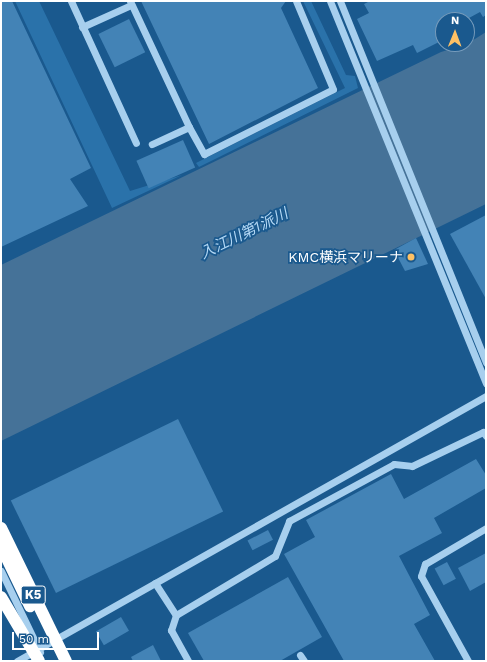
<!DOCTYPE html>
<meta charset="utf-8">
<style>
body{margin:0}
#map{position:relative;width:487px;height:662px;overflow:hidden;background:#1a598e;font-family:"Work Sans","Noto Sans JP",sans-serif}
div>[style]{position:absolute}
.green>*{inset:0;background:#2a72aa}
.water>*{inset:0;background:#457298}
.building>*{inset:0;background:#4383b6;transform-origin:0 0}
.minor>*{height:7px;margin:-3.5px;padding:0 3.5px;transform-origin:3.5px;border-radius:3.5px;background:#a7cfee}
.highway>*{height:12px;margin:-6px;padding:0 6px;transform-origin:6px;border-radius:6px;background:#fff}
.highway-bridge>*{height:12px;margin:-6px;padding:0 6px;transform-origin:6px;border-radius:6px;background:#fff}
.dots>*{width:11px;height:11px;translate:-50% -50%;box-sizing:border-box;border:2px solid #1a598e;border-radius:50%}
span{translate:-50% -50%;white-space:nowrap;text-align:center;line-height:1.15;-webkit-text-stroke:3.5px #1a598e;paint-order:stroke}
.shield-label span{padding:1px 3px;background:#1a598e;border:1px solid;border-radius:3px;-webkit-text-stroke-width:0}
.shield-label{font-size:13px;color:#fff;font-weight:700}
.poi-label{font-size:14px;color:#fff}
.right{translate:-100% -50%;text-align:right}
.water-label{font-size:15px;color:#b3d8f5;font-style:italic}
.frame{position:absolute;inset:0;border:2px solid #fff;pointer-events:none}
.north{position:absolute;left:435px;top:12px;width:40px;height:40px;box-sizing:border-box;background:#1a598e;border:1px solid #769bbb;border-radius:50%;rotate:1deg;font-size:11px;font-weight:700;line-height:16px;text-align:center;color:#fff}
.north::after{content:'';display:block;margin:auto;width:14px;height:18px;background:#ffc164;clip-path:polygon(50% 0,100% 100%,50% 72%,0 100%)}
.scale{position:absolute;left:12px;top:632px;width:87px;height:18px;box-sizing:border-box;border:2px solid #fff;border-top:0;padding-left:5px;font-size:12px;line-height:14px;white-space:nowrap;color:#fff;-webkit-text-stroke:3px #1a598e;paint-order:stroke}
</style>
<div id="map">
<div class="green">
<i style="clip-path:polygon(15px 1px,39px 1px,130px 191px,182px 175px,112px 208px)"></i>
<i style="clip-path:polygon(303px 1px,311px 1px,346px 75px,355px 76px,358px 88px,199px 167px,196px 163px,345px 88px)"></i>
</div>
<div class="water">
<i style="clip-path:polygon(486px 32px,486px 204px,1px 441px,1px 265px,441px 52px,467px 44px)"></i>
</div>
<div class="building">
<i style="clip-path:polygon(1px 1px,12px 1px,91px 168px,70px 179px,88px 206px,1px 247px)"></i>
<i style="clip-path:polygon(141px 1px,286px 1px,281px 8px,318px 88px,209px 144px)"></i>
<i style="clip-path:polygon(370px 1px,486px 1px,486px 15px,483px 17px,480px 12px,469px 18px,474px 25px,467px 29px,467px 20px,443px 20px,443px 40px,417px 53px,413px 45px,377px 61px,357px 19px,369px 13px,364px 4px)"></i>
<i style="left:129px;top:19px;width:37px;height:34px;rotate:64deg"></i>
<i style="left:183px;top:140px;width:30px;height:51px;rotate:66deg"></i>
<i style="clip-path:polygon(486px 215px,486px 299px,450px 234px)"></i>
<i style="clip-path:polygon(416px 238px,428px 264px,405px 271px,394px 250px)"></i>
<i style="left:178px;top:419px;width:103px;height:186px;rotate:64deg"></i>
<i style="clip-path:polygon(476px 459px,486px 475px,486px 488px,434px 518px,442px 533px,399px 556px,430px 615px,414px 624px,435px 661px,344px 661px,284px 554px,315px 537px,306px 520px,391px 474px,404px 499px)"></i>
<i style="left:268px;top:530px;width:11px;height:23px;rotate:63deg"></i>
<i style="clip-path:polygon(486px 553px,486px 582px,470px 591px,458px 568px)"></i>
<i style="left:447px;top:562px;width:19px;height:14px;rotate:62deg"></i>
<i style="clip-path:polygon(288px 577px,322px 637px,280px 661px,204px 661px,188px 633px)"></i>
<i style="left:121px;top:617px;width:16px;height:29px;rotate:60deg"></i>
<i style="clip-path:polygon(153px 645px,161px 661px,133px 661px,131px 657px)"></i>
</div>
<div class="minor">
<i style="left:71px;top:1px;width:156px;rotate:65.4deg"></i>
<i style="left:130px;top:1px;width:139px;rotate:64.9deg"></i>
<i style="left:189px;top:127px;width:41px;rotate:155.3deg"></i>
<i style="left:330px;top:1px;width:413px;rotate:67.8deg"></i>
<i style="left:340px;top:1px;width:390px;rotate:68deg"></i>
<i style="left:82px;top:27px;width:54px;rotate:-24.2deg"></i>
<i style="left:189px;top:127px;width:31px;rotate:61deg"></i>
<i style="left:204px;top:154px;width:144px;rotate:-26.7deg"></i>
<i style="left:333px;top:89px;width:95px;rotate:-112.8deg"></i>
<i style="left:1px;top:571px;width:90px;rotate:64.3deg"></i>
<i style="left:155px;top:583px;width:38px;rotate:57deg"></i>
<i style="left:176px;top:615px;width:16px;rotate:108deg"></i>
<i style="left:171px;top:630px;width:35px;rotate:61deg"></i>
<i style="left:176px;top:615px;width:115px;rotate:-30.8deg"></i>
<i style="left:275px;top:556px;width:38px;rotate:-68deg"></i>
<i style="left:289px;top:521px;width:119px;rotate:-28.5deg"></i>
<i style="left:394px;top:464px;width:18px;rotate:6deg"></i>
<i style="left:412px;top:466px;width:79px;rotate:-25.6deg"></i>
<i style="left:483px;top:432px;width:5px;rotate:53deg"></i>
<i style="left:300px;top:655px;width:7px;rotate:56deg"></i>
<i style="left:17px;top:661px;width:539px;rotate:-29.47deg"></i>
<i style="left:468px;top:661px;width:97px;rotate:-118.9deg"></i>
<i style="left:421px;top:576px;width:13px;rotate:-72deg"></i>
<i style="left:425px;top:564px;width:71px;rotate:-30.5deg"></i>
</div>
<div class="highway">
<i style="left:1px;top:546px;width:67px;rotate:64.2deg"></i>
</div>
<div class="highway-bridge">
<i style="left:1px;top:528px;width:148px;rotate:64deg"></i>
<i style="left:1px;top:597px;width:74px;rotate:59.3deg"></i>
</div>
<div class="dots">
<i style="left:411px;top:257px;background:#ffc164"></i>
</div>
<div class="shield-label">
<span style="left:33px;top:595px">K5</span>
</div>
<div class="poi-label">
<span class="right" style="left:403px;top:257px">KMC横浜マリーナ</span>
</div>
<div class="water-label">
<span style="left:244px;top:234px;rotate:-26deg">入江川第1派川</span>
</div>
<div class="frame"></div>
<div class="north">N</div>
<div class="scale">50 m</div>
</div>
